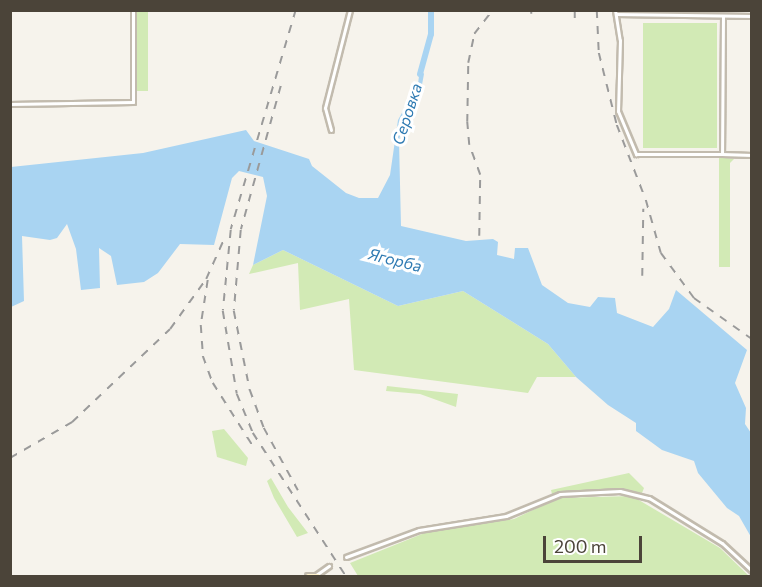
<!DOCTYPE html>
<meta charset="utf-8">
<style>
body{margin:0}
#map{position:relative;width:762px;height:587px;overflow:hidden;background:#f6f3ec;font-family:Commissioner,sans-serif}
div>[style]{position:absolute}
.green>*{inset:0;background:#d2eab5;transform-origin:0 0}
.water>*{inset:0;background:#a9d4f2}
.river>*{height:6px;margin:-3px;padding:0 3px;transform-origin:3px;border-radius:3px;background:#a9d4f2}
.roads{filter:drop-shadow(2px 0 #c2bbae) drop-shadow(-2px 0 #c2bbae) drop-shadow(0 2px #c2bbae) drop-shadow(0 -2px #c2bbae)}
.street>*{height:3px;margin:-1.5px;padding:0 1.5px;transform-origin:1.5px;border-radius:1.5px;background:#fff}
.secondary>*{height:4.5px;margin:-2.25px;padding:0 2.25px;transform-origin:2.25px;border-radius:2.25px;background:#fff3cd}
.rail>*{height:1.5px;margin-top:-0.75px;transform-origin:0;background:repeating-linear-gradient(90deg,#9a9a9a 0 8px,transparent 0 16px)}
span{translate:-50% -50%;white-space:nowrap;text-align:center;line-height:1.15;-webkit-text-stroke:6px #fff;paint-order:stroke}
.water-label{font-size:16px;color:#2e7ab2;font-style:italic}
.frame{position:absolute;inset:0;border:12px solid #4b4439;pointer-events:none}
.scale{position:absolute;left:543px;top:536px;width:99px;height:27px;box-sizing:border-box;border:3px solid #4b4439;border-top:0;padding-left:8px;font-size:18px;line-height:21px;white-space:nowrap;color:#4b4439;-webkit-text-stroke:4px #fff;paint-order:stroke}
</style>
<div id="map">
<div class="green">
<i style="left:137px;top:11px;width:11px;height:80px"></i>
<i style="left:717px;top:23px;width:125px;height:74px;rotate:90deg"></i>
<i style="clip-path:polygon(719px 157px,734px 159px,730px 163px,730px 267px,719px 267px)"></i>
<i style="clip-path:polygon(283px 250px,398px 306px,463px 291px,548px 344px,576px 377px,537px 377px,528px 393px,354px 370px,349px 299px,300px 310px,298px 263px,249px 274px,253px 265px)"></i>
<i style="clip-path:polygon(387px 386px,458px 394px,456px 407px,420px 394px,386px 391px)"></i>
<i style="clip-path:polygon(224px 429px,248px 458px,246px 466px,217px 457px,212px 431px)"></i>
<i style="clip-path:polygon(629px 473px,644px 488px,642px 493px,620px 489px,552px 494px,551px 490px)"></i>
<i style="clip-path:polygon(271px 478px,288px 507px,308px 533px,297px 537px,274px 498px,267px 481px)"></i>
<i style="clip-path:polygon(632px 496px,720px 548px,749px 576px,358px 576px,350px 563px,427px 532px,514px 519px,558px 498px)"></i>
</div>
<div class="water">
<i style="clip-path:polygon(420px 68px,424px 74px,421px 90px,406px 113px,399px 140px,401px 226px,466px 241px,493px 239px,498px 242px,497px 255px,514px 259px,515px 248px,528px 248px,542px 285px,568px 303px,590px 307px,598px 297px,615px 298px,617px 313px,653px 327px,669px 309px,676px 290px,747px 350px,735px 383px,746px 408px,745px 424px,751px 433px,751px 537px,739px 516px,727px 508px,698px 473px,694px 461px,662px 450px,636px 431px,636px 423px,608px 405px,576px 377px,548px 344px,463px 291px,398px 306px,283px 250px,253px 265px,267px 196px,263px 177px,239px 171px,232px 178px,214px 245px,180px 244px,158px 273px,144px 282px,117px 285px,111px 256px,99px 248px,100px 288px,81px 290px,76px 249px,67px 224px,57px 238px,50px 240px,22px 236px,24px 301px,11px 307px,11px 167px,143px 153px,246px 130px,254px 141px,309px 159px,312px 166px,346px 193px,359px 198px,378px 198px,390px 175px,398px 120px,418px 84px)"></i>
</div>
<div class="river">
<i style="left:420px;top:74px;width:41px;rotate:-74.6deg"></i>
<i style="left:431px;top:34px;width:24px;rotate:-90deg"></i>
</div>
<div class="roads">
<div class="street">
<i style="left:615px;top:10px;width:30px;rotate:81deg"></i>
<i style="left:620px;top:40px;width:71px;rotate:91.6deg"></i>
<i style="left:618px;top:111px;width:47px;rotate:67.3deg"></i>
<i style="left:636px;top:154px;width:86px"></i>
<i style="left:617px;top:14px;width:135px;rotate:0.8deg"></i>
<i style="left:723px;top:16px;width:138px;rotate:90.4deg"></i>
<i style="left:722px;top:154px;width:30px;rotate:2deg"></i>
<i style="left:10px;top:104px;width:123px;rotate:-0.9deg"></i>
<i style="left:133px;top:102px;width:92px;rotate:-90deg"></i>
<i style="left:331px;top:130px;width:23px;rotate:-105deg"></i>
<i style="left:325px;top:108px;width:101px;rotate:-75.7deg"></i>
<i style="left:346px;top:557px;width:78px;rotate:-20.3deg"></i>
<i style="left:419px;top:530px;width:88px;rotate:-9.1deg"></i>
<i style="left:506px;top:516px;width:58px;rotate:-22.2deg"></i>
<i style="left:560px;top:494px;width:60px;rotate:-2.9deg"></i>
<i style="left:620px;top:491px;width:30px;rotate:14deg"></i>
<i style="left:649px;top:498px;width:86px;rotate:31.7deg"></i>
<i style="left:722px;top:543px;width:41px;rotate:43deg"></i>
<i style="left:316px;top:575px;width:16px;rotate:-35deg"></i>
</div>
<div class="secondary">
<i style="left:308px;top:576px;width:10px"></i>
</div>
</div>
<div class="rail">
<i style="left:296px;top:10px;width:229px;rotate:106.5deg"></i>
<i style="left:231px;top:230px;width:81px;rotate:95.6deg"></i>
<i style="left:223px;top:311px;width:84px;rotate:80.4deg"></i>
<i style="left:237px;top:394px;width:42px;rotate:67.7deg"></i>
<i style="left:253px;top:433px;width:171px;rotate:57deg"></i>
<i style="left:575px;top:10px;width:12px;rotate:90deg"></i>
<i style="left:597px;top:10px;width:43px;rotate:87.3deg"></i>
<i style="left:599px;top:53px;width:74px;rotate:76deg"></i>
<i style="left:617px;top:125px;width:80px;rotate:68.9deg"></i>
<i style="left:646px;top:200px;width:55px;rotate:74.2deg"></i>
<i style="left:661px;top:253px;width:56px;rotate:53.7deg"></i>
<i style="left:694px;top:298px;width:71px;rotate:35.3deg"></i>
<i style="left:531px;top:14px;width:4px;rotate:-90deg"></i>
<i style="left:281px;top:86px;width:149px;rotate:105.5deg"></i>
<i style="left:241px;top:230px;width:81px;rotate:94.9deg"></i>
<i style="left:234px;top:311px;width:81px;rotate:78.6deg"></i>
<i style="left:250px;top:390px;width:40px;rotate:69.8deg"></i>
<i style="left:264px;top:428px;width:71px;rotate:61.3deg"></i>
<i style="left:479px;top:236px;width:61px;rotate:-89.1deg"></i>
<i style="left:480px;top:175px;width:32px;rotate:-110deg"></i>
<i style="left:469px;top:145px;width:23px;rotate:-95deg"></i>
<i style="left:467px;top:122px;width:59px;rotate:-89deg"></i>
<i style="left:468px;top:63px;width:30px;rotate:-78deg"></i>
<i style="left:474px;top:34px;width:31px;rotate:-52deg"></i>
<i style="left:642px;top:276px;width:67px;rotate:-89.1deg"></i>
<i style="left:208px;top:280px;width:46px;rotate:98.8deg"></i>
<i style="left:201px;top:325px;width:31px;rotate:86deg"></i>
<i style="left:203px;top:356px;width:29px;rotate:70deg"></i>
<i style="left:213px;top:383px;width:75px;rotate:57.6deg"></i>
<i style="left:10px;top:458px;width:72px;rotate:-30.1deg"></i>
<i style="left:72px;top:422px;width:135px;rotate:-43.5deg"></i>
<i style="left:170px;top:329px;width:62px;rotate:-54.2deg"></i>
<i style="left:206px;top:279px;width:44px;rotate:-65.8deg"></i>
</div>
<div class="water-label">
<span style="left:407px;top:114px;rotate:-72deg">Серовка</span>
<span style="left:395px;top:260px;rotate:14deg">Ягорба</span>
</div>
<div class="frame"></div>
<div class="scale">200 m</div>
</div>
